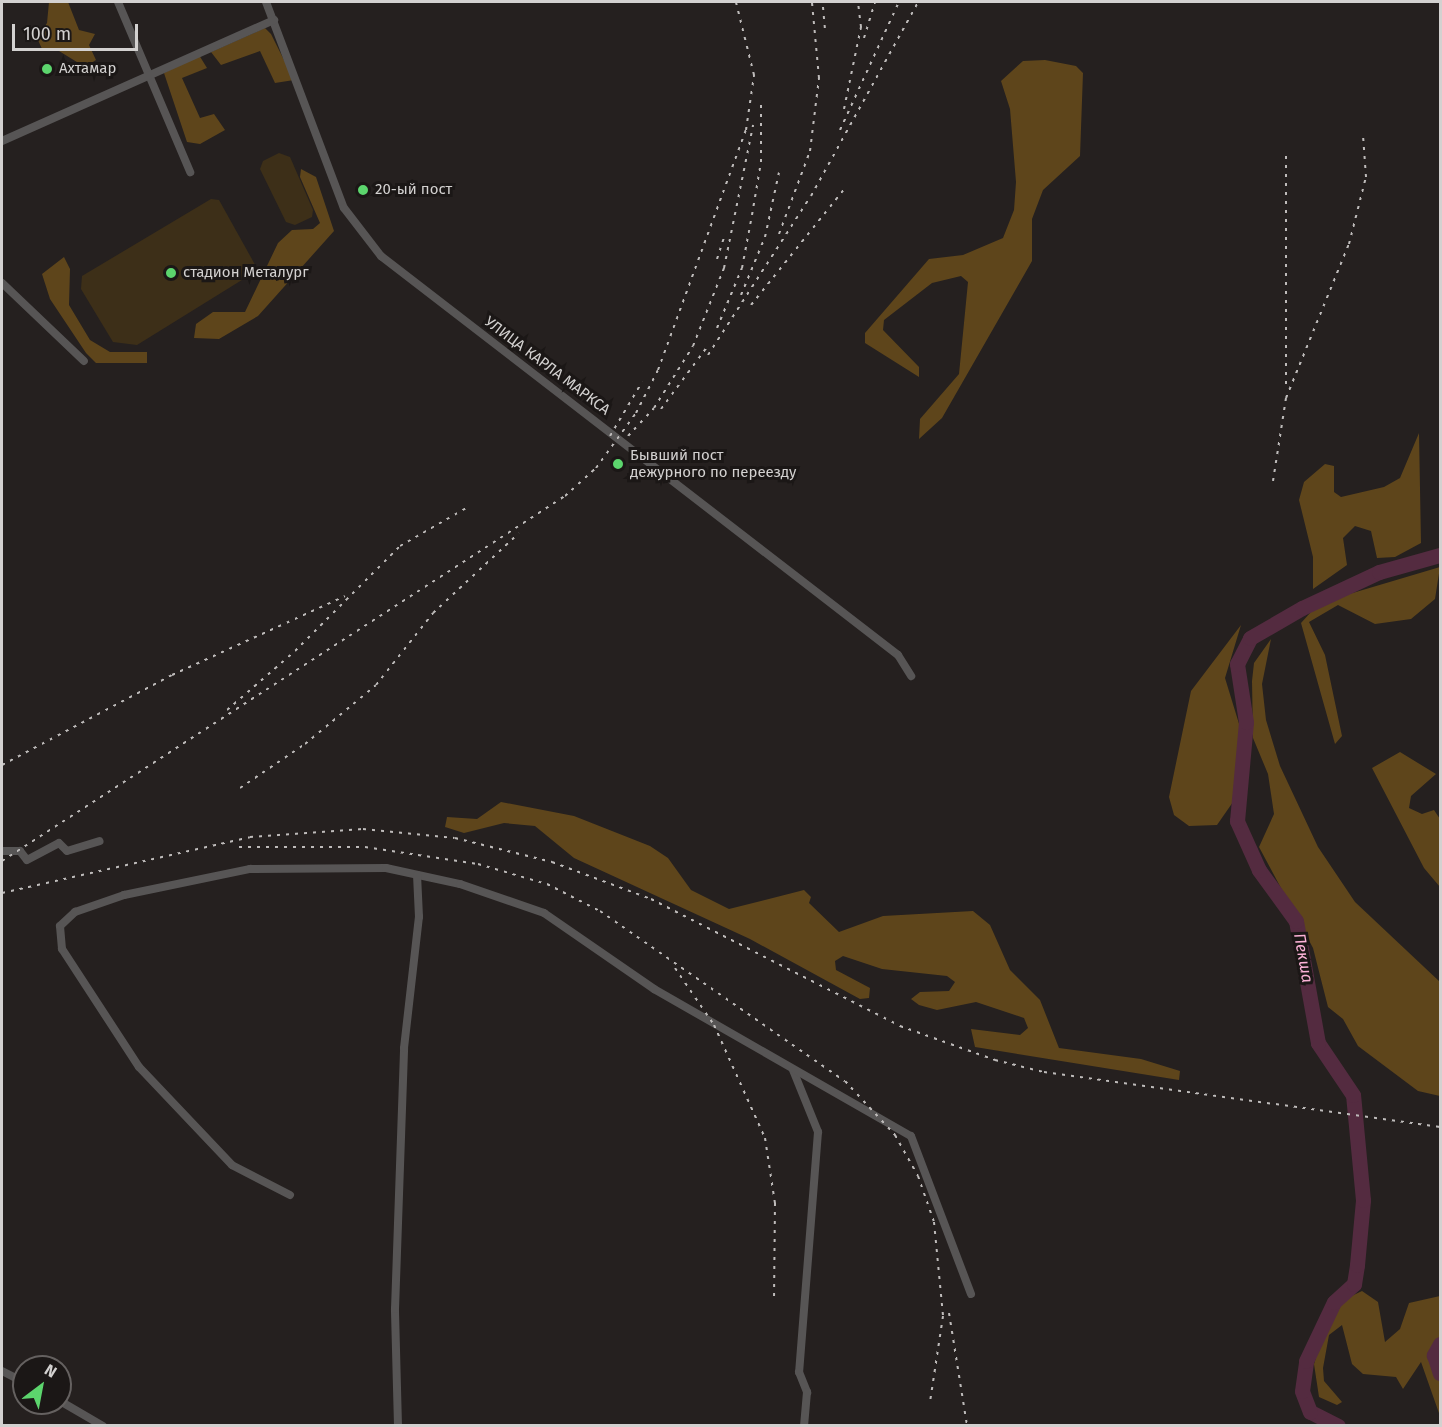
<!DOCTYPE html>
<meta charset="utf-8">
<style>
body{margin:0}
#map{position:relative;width:1442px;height:1427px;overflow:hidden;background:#25201f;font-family:"Fira Sans",sans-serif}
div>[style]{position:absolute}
.green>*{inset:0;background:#3d2f18}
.forest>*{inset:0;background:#5e451b}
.stream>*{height:2px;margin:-1px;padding:0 1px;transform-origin:1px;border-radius:1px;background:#542b40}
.river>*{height:15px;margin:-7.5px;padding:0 7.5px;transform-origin:7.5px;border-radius:7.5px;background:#542b40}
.street>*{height:8px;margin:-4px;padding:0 4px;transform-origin:4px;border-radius:4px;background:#575555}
.rail>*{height:2px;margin-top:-1px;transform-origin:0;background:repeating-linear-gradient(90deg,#bebbba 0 3px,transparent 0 9px)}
.dots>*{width:16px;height:16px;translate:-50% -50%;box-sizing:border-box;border:3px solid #1b1716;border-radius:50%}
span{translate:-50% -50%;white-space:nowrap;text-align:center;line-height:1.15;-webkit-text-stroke:6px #1b1716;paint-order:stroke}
.poi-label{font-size:15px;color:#d3d1d0}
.left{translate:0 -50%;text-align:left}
.street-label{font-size:15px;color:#d3d1d0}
.water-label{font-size:16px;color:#fcb2d7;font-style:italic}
.frame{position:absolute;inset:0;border:3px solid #d3d1d0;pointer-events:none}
.north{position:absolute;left:12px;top:1355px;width:60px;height:60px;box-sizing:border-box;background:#1b1716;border:2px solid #656160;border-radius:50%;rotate:32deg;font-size:16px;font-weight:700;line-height:24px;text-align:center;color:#d3d1d0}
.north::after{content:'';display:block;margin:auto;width:21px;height:27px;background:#5cd56d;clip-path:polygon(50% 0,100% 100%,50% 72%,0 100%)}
.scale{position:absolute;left:12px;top:24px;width:126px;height:27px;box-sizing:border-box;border:3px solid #d3d1d0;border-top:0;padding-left:8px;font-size:18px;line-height:21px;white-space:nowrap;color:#d3d1d0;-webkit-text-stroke:4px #1b1716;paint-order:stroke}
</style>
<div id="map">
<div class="green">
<i style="clip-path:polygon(279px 153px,290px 157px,313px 210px,312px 217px,295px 225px,286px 222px,260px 169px,263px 161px)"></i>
<i style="clip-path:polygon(211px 199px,219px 200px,258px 270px,137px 345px,113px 342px,81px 289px,82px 276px)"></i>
</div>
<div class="forest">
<i style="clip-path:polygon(49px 2px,68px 2px,79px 30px,95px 34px,89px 45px,96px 60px,85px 67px,59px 51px,43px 51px,37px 38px,47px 23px)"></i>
<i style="clip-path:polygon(265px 28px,271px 34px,294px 80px,275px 83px,260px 51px,221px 65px,211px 52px)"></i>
<i style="clip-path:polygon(199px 55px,207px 68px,182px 78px,200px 118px,214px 114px,225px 130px,200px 144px,187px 142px,164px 73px)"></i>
<i style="clip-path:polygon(1045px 60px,1076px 66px,1083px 73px,1080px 156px,1043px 190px,1032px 219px,1032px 261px,942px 418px,919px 439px,920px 419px,959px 374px,968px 282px,961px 276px,932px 283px,884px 320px,883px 330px,919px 367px,919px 377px,865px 343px,865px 333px,929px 259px,963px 255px,1003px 238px,1014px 210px,1016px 182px,1010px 109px,1001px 81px,1023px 61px)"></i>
<i style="clip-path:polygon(301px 169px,316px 177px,334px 231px,258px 316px,219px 339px,194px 338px,196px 324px,213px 312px,245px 312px,278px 243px,292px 230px,313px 229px,320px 223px,300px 177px)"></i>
<i style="clip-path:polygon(64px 257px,70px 269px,69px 305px,90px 340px,110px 352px,147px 352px,147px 363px,96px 363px,86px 353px,50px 299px,42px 274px)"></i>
<i style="clip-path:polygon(1419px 433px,1421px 543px,1395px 557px,1377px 558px,1371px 531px,1355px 526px,1343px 538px,1347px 565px,1313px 589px,1313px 557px,1299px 500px,1304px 482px,1325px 464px,1334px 466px,1334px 492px,1341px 497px,1384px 487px,1400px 478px)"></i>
<i style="clip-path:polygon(1440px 567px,1435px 599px,1411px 619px,1375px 624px,1338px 605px,1309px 622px,1325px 655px,1342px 736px,1335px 744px,1301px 623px,1319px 603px)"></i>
<i style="clip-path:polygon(1241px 625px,1225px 678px,1240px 727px,1233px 802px,1217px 825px,1189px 826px,1174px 815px,1169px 797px,1191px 691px)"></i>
<i style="clip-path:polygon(1271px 639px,1262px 684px,1266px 720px,1280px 766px,1318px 847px,1355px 902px,1440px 982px,1440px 1096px,1418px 1091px,1358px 1046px,1343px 1019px,1328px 1007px,1313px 948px,1259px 847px,1274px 814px,1268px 774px,1253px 738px,1252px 681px,1254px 663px)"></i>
<i style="clip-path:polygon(1400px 752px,1436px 774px,1411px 796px,1409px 808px,1422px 814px,1434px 810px,1440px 819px,1440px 887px,1424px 868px,1372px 768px)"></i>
<i style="clip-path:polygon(501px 802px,574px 816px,650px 846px,668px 858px,691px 890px,729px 909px,804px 890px,811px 897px,809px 903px,839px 932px,883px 916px,973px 911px,990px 925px,1010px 970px,1040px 1000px,1059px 1048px,1141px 1059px,1180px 1071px,1179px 1080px,975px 1047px,971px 1029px,1020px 1035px,1028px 1028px,1024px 1018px,976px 1002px,937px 1010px,919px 1005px,911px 999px,920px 992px,949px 991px,955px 982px,947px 976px,882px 969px,843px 956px,835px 961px,836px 970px,870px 988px,869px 998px,860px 999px,750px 939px,574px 858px,535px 826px,504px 823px,464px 833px,445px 827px,447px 817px,477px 819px)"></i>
<i style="clip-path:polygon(1362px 1291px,1378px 1302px,1385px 1342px,1400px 1329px,1409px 1303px,1440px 1296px,1440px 1416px,1421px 1362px,1403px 1389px,1396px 1377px,1363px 1374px,1352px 1364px,1342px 1325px,1329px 1335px,1323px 1368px,1324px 1381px,1342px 1402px,1337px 1405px,1319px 1397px,1314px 1364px,1322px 1338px,1339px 1302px)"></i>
</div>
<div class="stream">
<i style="left:1439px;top:556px;width:1px;rotate:-45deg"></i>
</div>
<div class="river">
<i style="left:1440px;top:1344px;width:13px;rotate:119deg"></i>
<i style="left:1434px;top:1355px;width:19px;rotate:72deg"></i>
<i style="left:1338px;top:1426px;width:31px;rotate:-153deg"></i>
<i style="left:1310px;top:1412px;width:22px;rotate:-111deg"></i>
<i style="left:1302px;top:1391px;width:30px;rotate:-82deg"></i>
<i style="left:1306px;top:1361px;width:65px;rotate:-64.6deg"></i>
<i style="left:1334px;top:1302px;width:27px;rotate:-42deg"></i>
<i style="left:1354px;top:1284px;width:19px;rotate:-81deg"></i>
<i style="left:1357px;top:1265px;width:65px;rotate:-84.7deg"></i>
<i style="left:1363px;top:1200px;width:105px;rotate:-95.4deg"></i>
<i style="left:1353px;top:1095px;width:63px;rotate:-123.9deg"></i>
<i style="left:1318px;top:1043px;width:124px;rotate:-100.2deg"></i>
<i style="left:1296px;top:921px;width:63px;rotate:-126deg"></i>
<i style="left:1259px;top:870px;width:54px;rotate:-114.2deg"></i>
<i style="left:1237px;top:821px;width:99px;rotate:-84.8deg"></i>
<i style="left:1246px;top:722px;width:59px;rotate:-98.8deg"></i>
<i style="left:1237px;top:664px;width:29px;rotate:-63deg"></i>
<i style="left:1250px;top:638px;width:60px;rotate:-30deg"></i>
<i style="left:1302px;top:608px;width:85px;rotate:-25.1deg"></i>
<i style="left:1379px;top:572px;width:63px;rotate:-15.6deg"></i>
</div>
<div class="street">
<i style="left:118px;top:2px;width:185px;rotate:67deg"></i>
<i style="left:266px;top:2px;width:220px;rotate:69.3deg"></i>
<i style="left:344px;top:208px;width:61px;rotate:52.4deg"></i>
<i style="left:381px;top:256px;width:653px;rotate:37.66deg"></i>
<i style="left:898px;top:655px;width:25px;rotate:58deg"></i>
<i style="left:2px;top:141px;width:298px;rotate:-24deg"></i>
<i style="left:2px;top:283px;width:113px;rotate:43.6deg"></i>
<i style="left:2px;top:851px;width:18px"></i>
<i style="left:20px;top:851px;width:11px;rotate:52deg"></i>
<i style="left:27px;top:860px;width:36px;rotate:-28deg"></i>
<i style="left:59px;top:843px;width:11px;rotate:45deg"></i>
<i style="left:67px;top:851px;width:34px;rotate:-17deg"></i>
<i style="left:793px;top:1070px;width:67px;rotate:68deg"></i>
<i style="left:818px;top:1132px;width:241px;rotate:94.5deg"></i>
<i style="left:799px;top:1372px;width:22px;rotate:68deg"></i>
<i style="left:807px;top:1392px;width:34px;rotate:95deg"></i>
<i style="left:290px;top:1195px;width:65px;rotate:-152.7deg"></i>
<i style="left:232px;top:1165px;width:135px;rotate:-133.5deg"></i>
<i style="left:139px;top:1067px;width:141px;rotate:-123.1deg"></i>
<i style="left:62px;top:949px;width:23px;rotate:-95deg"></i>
<i style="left:60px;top:926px;width:21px;rotate:-43deg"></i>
<i style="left:75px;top:912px;width:52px;rotate:-19.1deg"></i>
<i style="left:124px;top:895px;width:129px;rotate:-11.7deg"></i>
<i style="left:250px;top:869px;width:136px;rotate:-0.4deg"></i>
<i style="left:386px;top:868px;width:76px;rotate:12.2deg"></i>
<i style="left:460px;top:884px;width:89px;rotate:19deg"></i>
<i style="left:544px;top:913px;width:134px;rotate:34.6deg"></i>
<i style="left:654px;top:989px;width:296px;rotate:29.8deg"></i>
<i style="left:911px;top:1136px;width:169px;rotate:69.2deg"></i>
<i style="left:2px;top:1371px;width:25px;rotate:27deg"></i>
<i style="left:60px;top:1401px;width:50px;rotate:30.2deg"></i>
<i style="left:398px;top:1426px;width:117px;rotate:-91.5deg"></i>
<i style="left:395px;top:1309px;width:261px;rotate:-88deg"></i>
<i style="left:404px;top:1048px;width:132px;rotate:-83.5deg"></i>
<i style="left:419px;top:917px;width:42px;rotate:-92.7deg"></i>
</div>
<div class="rail">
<i style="left:823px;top:7px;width:24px;rotate:85deg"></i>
<i style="left:864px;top:38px;width:38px;rotate:-73deg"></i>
<i style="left:844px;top:109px;width:84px;rotate:-78.3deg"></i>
<i style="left:861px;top:27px;width:25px;rotate:-97deg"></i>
<i style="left:840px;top:130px;width:141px;rotate:-65.3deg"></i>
<i style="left:1286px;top:156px;width:234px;rotate:90deg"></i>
<i style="left:779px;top:234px;width:89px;rotate:-69.5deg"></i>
<i style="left:810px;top:151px;width:74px;rotate:-83deg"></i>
<i style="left:819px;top:78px;width:76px;rotate:-95.3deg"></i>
<i style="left:717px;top:259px;width:26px;rotate:-72deg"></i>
<i style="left:741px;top:295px;width:63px;rotate:-67.5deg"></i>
<i style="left:765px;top:237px;width:66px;rotate:-77.8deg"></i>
<i style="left:751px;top:305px;width:151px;rotate:-51.2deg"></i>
<i style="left:717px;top:328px;width:65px;rotate:-67.4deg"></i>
<i style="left:742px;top:268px;width:54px;rotate:-79.3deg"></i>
<i style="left:752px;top:215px;width:54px;rotate:-80.4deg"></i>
<i style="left:761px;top:162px;width:62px;rotate:-90deg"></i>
<i style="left:708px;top:355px;width:189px;rotate:-57.1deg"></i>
<i style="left:811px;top:196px;width:222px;rotate:-61.1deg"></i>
<i style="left:661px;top:409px;width:77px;rotate:-53.4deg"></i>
<i style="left:610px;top:436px;width:63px;rotate:-59.3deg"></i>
<i style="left:628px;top:436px;width:38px;rotate:-47deg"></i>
<i style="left:654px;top:408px;width:73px;rotate:-57.8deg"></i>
<i style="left:693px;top:346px;width:84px;rotate:-68.3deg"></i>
<i style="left:724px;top:268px;width:146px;rotate:-78.5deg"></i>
<i style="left:1273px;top:481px;width:84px;rotate:-81.1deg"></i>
<i style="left:1286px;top:398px;width:166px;rotate:-67.8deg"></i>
<i style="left:1349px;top:244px;width:69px;rotate:-75.8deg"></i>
<i style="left:1366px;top:177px;width:42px;rotate:-94.1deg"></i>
<i style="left:227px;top:710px;width:90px;rotate:-40.9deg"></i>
<i style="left:295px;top:651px;width:148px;rotate:-45deg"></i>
<i style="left:400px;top:546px;width:78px;rotate:-29.8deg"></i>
<i style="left:2px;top:765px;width:192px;rotate:-27.9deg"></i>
<i style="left:172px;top:675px;width:190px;rotate:-24.5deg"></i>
<i style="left:240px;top:788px;width:78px;rotate:-34.1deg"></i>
<i style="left:305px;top:744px;width:92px;rotate:-39.7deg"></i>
<i style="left:376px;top:685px;width:92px;rotate:-51.6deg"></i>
<i style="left:433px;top:613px;width:117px;rotate:-42.9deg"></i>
<i style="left:239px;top:847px;width:126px"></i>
<i style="left:365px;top:847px;width:114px;rotate:8.6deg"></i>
<i style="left:478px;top:864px;width:72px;rotate:16.2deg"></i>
<i style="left:547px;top:884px;width:59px;rotate:27deg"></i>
<i style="left:600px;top:911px;width:298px;rotate:34.8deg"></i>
<i style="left:845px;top:1081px;width:74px;rotate:47.2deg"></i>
<i style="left:895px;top:1135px;width:47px;rotate:60.7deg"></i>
<i style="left:918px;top:1176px;width:49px;rotate:70.8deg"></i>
<i style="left:934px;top:1222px;width:94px;rotate:84.5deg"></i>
<i style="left:943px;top:1316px;width:87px;rotate:98.6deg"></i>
<i style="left:2px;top:861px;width:671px;rotate:-32.96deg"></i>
<i style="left:565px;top:496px;width:42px;rotate:-42.1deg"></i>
<i style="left:596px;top:468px;width:68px;rotate:-54deg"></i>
<i style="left:636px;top:413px;width:48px;rotate:-62.9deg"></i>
<i style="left:658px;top:370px;width:256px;rotate:-69.9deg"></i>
<i style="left:746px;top:130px;width:56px;rotate:-81.7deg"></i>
<i style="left:754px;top:75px;width:75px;rotate:-103.9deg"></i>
<i style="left:2px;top:893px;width:254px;rotate:-12.7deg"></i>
<i style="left:250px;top:837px;width:113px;rotate:-4deg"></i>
<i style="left:363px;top:829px;width:92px;rotate:5.6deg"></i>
<i style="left:455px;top:838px;width:100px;rotate:13.9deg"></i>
<i style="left:552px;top:862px;width:106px;rotate:20.5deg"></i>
<i style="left:651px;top:899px;width:280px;rotate:27deg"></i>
<i style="left:900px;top:1026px;width:101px;rotate:19.7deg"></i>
<i style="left:995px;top:1060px;width:50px;rotate:13.8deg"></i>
<i style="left:1044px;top:1072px;width:400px;rotate:7.9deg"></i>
<i style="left:675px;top:968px;width:69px;rotate:55.6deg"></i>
<i style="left:714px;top:1025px;width:124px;rotate:65.7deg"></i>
<i style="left:765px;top:1138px;width:66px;rotate:81.3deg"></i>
<i style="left:775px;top:1203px;width:95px;rotate:90.6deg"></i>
<i style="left:949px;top:1313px;width:114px;rotate:80.9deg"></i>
</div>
<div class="dots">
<i style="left:47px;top:69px;background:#5cd56d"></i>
<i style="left:363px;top:190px;background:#5cd56d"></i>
<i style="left:171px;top:273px;background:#5cd56d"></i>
<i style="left:618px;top:464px;background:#5cd56d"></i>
</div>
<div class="poi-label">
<span class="left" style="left:59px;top:69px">Ахтамар</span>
<span class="left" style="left:375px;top:190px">20-ый пост</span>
<span class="left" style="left:183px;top:273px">стадион Металург</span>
<span class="left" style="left:630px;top:464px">Бывший пост<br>дежурного по переезду</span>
</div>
<div class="street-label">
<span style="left:547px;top:366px;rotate:37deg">УЛИЦА КАРЛА МАРКСА</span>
</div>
<div class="water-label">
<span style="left:1303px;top:958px;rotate:80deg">Пекша</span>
</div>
<div class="frame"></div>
<div class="north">N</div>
<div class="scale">100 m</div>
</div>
